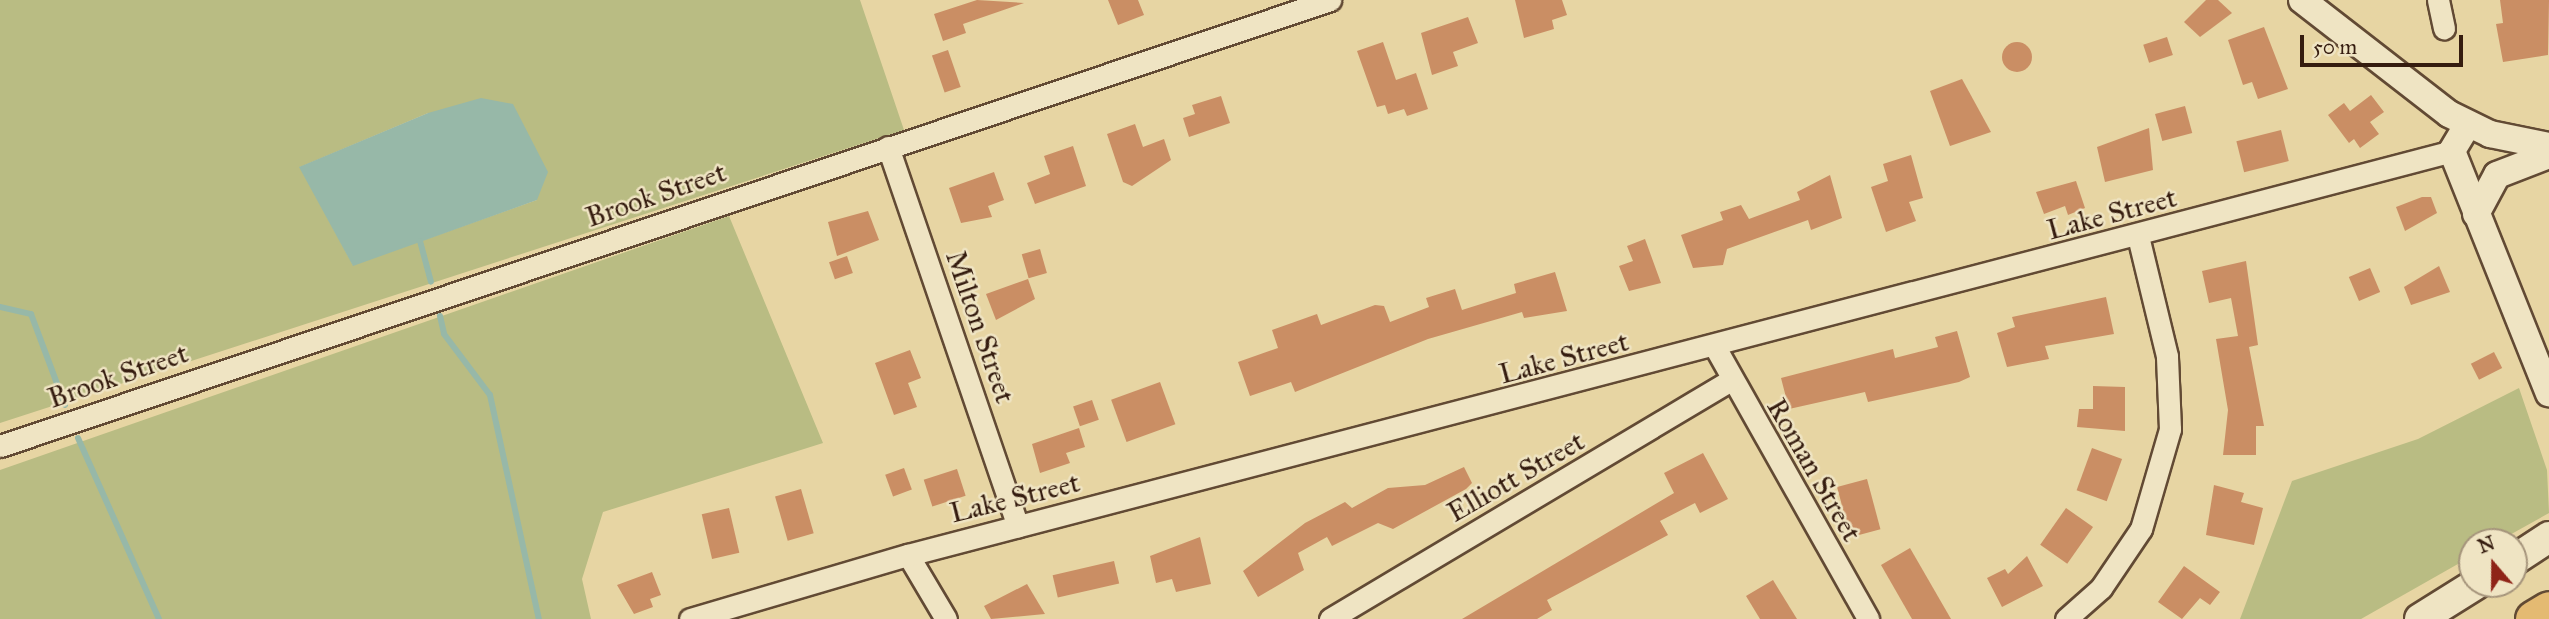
<!DOCTYPE html>
<style>
body{margin:0}
#map{position:relative;width:2549px;height:619px;overflow:hidden;background:#e7d5a3;font-family:"IM FELL Great Primer",serif}
div>[style]{position:absolute}
.green>*{inset:0;background:#b9bc83}
.water>*{inset:0;background:#97b8a8}
.stream>*{height:6px;margin:-3px;padding:0 3px;transform-origin:3px;border-radius:3px;background:#97b8a8}
.building>*{inset:0;background:#ca8e64;transform-origin:0 0}
.round{border-radius:50%}
.roads{filter:drop-shadow(2px 0 #624a34) drop-shadow(-2px 0 #624a34) drop-shadow(0 2px #624a34) drop-shadow(0 -2px #624a34)}
.minor>*{height:21px;margin:-10.5px;padding:0 10.5px;transform-origin:10.5px;border-radius:10.5px;background:#efe4c3}
.tertiary>*{height:26px;margin:-13px;padding:0 13px;transform-origin:13px;border-radius:13px;background:#efe4c3}
.secondary>*{height:30px;margin:-15px;padding:0 15px;transform-origin:15px;border-radius:15px;background:#efe4c3}
.motorway>*{height:37px;margin:-18.5px;padding:0 18.5px;transform-origin:18.5px;border-radius:18.5px;background:#e4ba72}
span{translate:-50% -50%;white-space:nowrap;text-align:center;line-height:1.15;-webkit-text-stroke:5px #efe4c3;paint-order:stroke}
.street-label{font-size:28px;color:#351c0f}
.north{position:absolute;left:2458px;top:528px;width:70px;height:70px;box-sizing:border-box;background:#efe4c3;border:2px solid #a5947b;border-radius:50%;rotate:340deg;font-size:19px;font-weight:700;line-height:28px;text-align:center;color:#351c0f}
.north::after{content:'';display:block;margin:auto;width:24px;height:32px;background:#8f2418;clip-path:polygon(50% 0,100% 100%,50% 72%,0 100%)}
.scale{position:absolute;left:2300px;top:35px;width:163px;height:32px;box-sizing:border-box;border:4px solid #351c0f;border-top:0;padding-left:9px;font-size:21px;line-height:24px;white-space:nowrap;color:#351c0f;-webkit-text-stroke:5px #efe4c3;paint-order:stroke}
</style>
<div id="map">
<div class="green">
<i style="clip-path:polygon(evenodd,0 0,860px 0,904px 130px,0 423px,0 0,428px 113px,537px 200px,353px 265px,300px 167px,428px 113px)"></i>
<i style="clip-path:polygon(729px 216px,823px 443px,603px 512px,582px 579px,591px 619px,0 619px,0 470px)"></i>
<i style="clip-path:polygon(2519px 388px,2547px 470px,2549px 513px,2497px 542px,2472px 542px,2472px 556px,2361px 619px,2240px 619px,2292px 481px,2418px 439px)"></i>
</div>
<div class="water">
<i style="clip-path:polygon(481px 98px,513px 104px,548px 172px,537px 200px,353px 266px,299px 167px,428px 113px)"></i>
</div>
<div class="stream">
<i style="left:420px;top:241px;width:42px;rotate:75deg"></i>
<i style="left:0;top:307px;width:32px;rotate:13deg"></i>
<i style="left:31px;top:314px;width:97px;rotate:69.5deg"></i>
<i style="left:440px;top:316px;width:18px;rotate:77deg"></i>
<i style="left:444px;top:334px;width:76px;rotate:53deg"></i>
<i style="left:490px;top:395px;width:229px;rotate:77.7deg"></i>
<i style="left:78px;top:438px;width:198px;rotate:65.9deg"></i>
</div>
<div class="building">
<i style="clip-path:polygon(977px 0,1024px 3px,963px 24px,966px 33px,943px 41px,934px 14px)"></i>
<i style="clip-path:polygon(1108px 0,1138px 0,1144px 15px,1118px 25px)"></i>
<i style="clip-path:polygon(1515px 0,1562px 0,1567px 15px,1552px 20px,1554px 29px,1524px 38px)"></i>
<i style="clip-path:polygon(2206px 0,2218px 0,2232px 13px,2200px 37px,2184px 22px)"></i>
<i style="clip-path:polygon(2500px 0,2549px 0,2548px 55px,2503px 62px,2496px 24px,2503px 23px)"></i>
<i style="clip-path:polygon(1468px 17px,1478px 43px,1453px 52px,1458px 66px,1432px 75px,1421px 33px)"></i>
<i style="clip-path:polygon(2264px 27px,2288px 89px,2258px 99px,2252px 82px,2243px 85px,2228px 40px)"></i>
<i style="left:2167px;top:37px;width:19px;height:25px;rotate:72deg"></i>
<i class="round" style="left:2002px;top:42px;width:30px;height:30px"></i>
<i style="clip-path:polygon(1383px 42px,1396px 80px,1416px 73px,1428px 109px,1407px 116px,1404px 109px,1388px 114px,1385px 105px,1377px 107px,1357px 51px)"></i>
<i style="left:948px;top:50px;width:39px;height:17px;rotate:71deg"></i>
<i style="clip-path:polygon(1962px 79px,1991px 132px,1950px 146px,1930px 91px)"></i>
<i style="clip-path:polygon(2371px 95px,2384px 112px,2370px 122px,2379px 134px,2360px 148px,2354px 139px,2349px 143px,2328px 115px,2344px 103px,2350px 111px)"></i>
<i style="clip-path:polygon(1221px 96px,1230px 123px,1189px 137px,1183px 118px,1195px 114px,1192px 105px)"></i>
<i style="left:2185px;top:106px;width:28px;height:31px;rotate:75deg"></i>
<i style="clip-path:polygon(1135px 124px,1143px 147px,1164px 139px,1171px 160px,1132px 186px,1123px 182px,1107px 134px)"></i>
<i style="clip-path:polygon(2149px 128px,2153px 170px,2105px 182px,2097px 147px)"></i>
<i style="left:2281px;top:130px;width:32px;height:46px;rotate:76deg"></i>
<i style="clip-path:polygon(1073px 146px,1086px 186px,1035px 204px,1027px 183px,1050px 174px,1044px 156px)"></i>
<i style="clip-path:polygon(1911px 155px,1923px 198px,1909px 202px,1916px 221px,1886px 232px,1871px 187px,1888px 181px,1883px 164px)"></i>
<i style="clip-path:polygon(994px 172px,1004px 200px,988px 206px,992px 217px,961px 223px,949px 188px)"></i>
<i style="clip-path:polygon(1830px 175px,1842px 218px,1811px 230px,1808px 220px,1727px 249px,1723px 265px,1693px 268px,1681px 235px,1723px 220px,1720px 212px,1741px 205px,1749px 219px,1800px 200px,1797px 192px)"></i>
<i style="clip-path:polygon(2076px 181px,2085px 208px,2068px 215px,2065px 206px,2044px 214px,2036px 192px)"></i>
<i style="clip-path:polygon(2422px 197px,2431px 197px,2437px 213px,2405px 231px,2396px 207px)"></i>
<i style="clip-path:polygon(868px 211px,879px 240px,837px 256px,828px 222px)"></i>
<i style="clip-path:polygon(1645px 239px,1661px 283px,1629px 291px,1619px 266px,1633px 261px,1627px 246px)"></i>
<i style="left:1040px;top:249px;width:25px;height:19px;rotate:74deg"></i>
<i style="left:847px;top:256px;width:18px;height:19px;rotate:71deg"></i>
<i style="clip-path:polygon(2246px 261px,2258px 345px,2249px 347px,2264px 426px,2256px 426px,2256px 455px,2223px 455px,2228px 410px,2216px 339px,2238px 336px,2231px 298px,2209px 303px,2202px 271px)"></i>
<i style="clip-path:polygon(2439px 266px,2450px 292px,2411px 305px,2404px 287px)"></i>
<i style="left:2370px;top:268px;width:26px;height:23px;rotate:67deg"></i>
<i style="clip-path:polygon(1555px 272px,1567px 311px,1524px 318px,1522px 312px,1428px 339px,1295px 392px,1291px 382px,1250px 396px,1238px 362px,1278px 348px,1272px 330px,1317px 314px,1321px 325px,1375px 305px,1384px 306px,1390px 322px,1429px 307px,1426px 298px,1455px 289px,1462px 310px,1516px 293px,1514px 284px)"></i>
<i style="clip-path:polygon(1028px 279px,1035px 299px,996px 320px,986px 294px)"></i>
<i style="clip-path:polygon(2106px 297px,2114px 334px,2045px 346px,2049px 359px,2007px 367px,1997px 333px,2015px 327px,2012px 317px)"></i>
<i style="clip-path:polygon(1957px 331px,1970px 377px,1959px 382px,1868px 402px,1865px 392px,1789px 409px,1781px 378px,1893px 349px,1895px 358px,1938px 347px,1935px 337px)"></i>
<i style="clip-path:polygon(910px 350px,921px 378px,908px 383px,917px 407px,894px 415px,875px 363px)"></i>
<i style="left:2494px;top:352px;width:18px;height:26px;rotate:63deg"></i>
<i style="left:1160px;top:382px;width:45px;height:52px;rotate:70deg"></i>
<i style="clip-path:polygon(2093px 386px,2125px 387px,2125px 431px,2077px 427px,2079px 409px,2093px 409px)"></i>
<i style="left:1092px;top:400px;width:21px;height:20px;rotate:71deg"></i>
<i style="clip-path:polygon(1079px 428px,1085px 447px,1066px 453px,1070px 463px,1040px 473px,1032px 444px)"></i>
<i style="left:2092px;top:448px;width:32px;height:45px;rotate:20deg"></i>
<i style="clip-path:polygon(1703px 453px,1728px 499px,1700px 513px,1695px 503px,1660px 521px,1668px 535px,1547px 600px,1552px 610px,1537px 619px,1462px 619px,1674px 493px,1664px 473px)"></i>
<i style="clip-path:polygon(1464px 467px,1472px 483px,1466px 489px,1393px 529px,1378px 523px,1332px 546px,1327px 537px,1298px 553px,1304px 570px,1258px 597px,1243px 571px,1305px 523px,1345px 502px,1352px 508px,1388px 488px,1425px 485px)"></i>
<i style="left:904px;top:468px;width:23px;height:20px;rotate:70deg"></i>
<i style="left:957px;top:469px;width:28px;height:35px;rotate:72deg"></i>
<i style="left:1867px;top:479px;width:52px;height:31px;rotate:75deg"></i>
<i style="clip-path:polygon(2214px 485px,2244px 493px,2241px 502px,2263px 508px,2254px 545px,2206px 535px)"></i>
<i style="left:801px;top:489px;width:46px;height:27px;rotate:74deg"></i>
<i style="left:729px;top:508px;width:46px;height:28px;rotate:77deg"></i>
<i style="left:2066px;top:508px;width:33px;height:45px;rotate:35deg"></i>
<i style="clip-path:polygon(1200px 537px,1211px 584px,1176px 592px,1172px 579px,1156px 583px,1150px 556px)"></i>
<i style="clip-path:polygon(1910px 548px,1951px 619px,1912px 619px,1881px 565px)"></i>
<i style="clip-path:polygon(2027px 556px,2043px 586px,2002px 607px,1987px 578px,2005px 569px,2008px 574px)"></i>
<i style="left:1114px;top:561px;width:23px;height:63px;rotate:77deg"></i>
<i style="clip-path:polygon(2184px 566px,2220px 592px,2210px 605px,2200px 598px,2182px 619px,2158px 602px)"></i>
<i style="clip-path:polygon(652px 572px,661px 595px,650px 599px,653px 607px,634px 614px,617px 585px)"></i>
<i style="clip-path:polygon(1773px 580px,1797px 619px,1760px 619px,1746px 596px)"></i>
<i style="clip-path:polygon(1027px 584px,1045px 614px,991px 619px,984px 606px)"></i>
</div>
<div class="roads">
<div class="minor">
<i style="left:2438px;top:0;width:29px;rotate:78deg"></i>
<i style="left:888px;top:147px;width:401px;rotate:71.1deg"></i>
<i style="left:1715px;top:347px;width:312px;rotate:60.6deg"></i>
<i style="left:0;top:446px;width:1403px;rotate:-18.54deg"></i>
<i style="left:908px;top:555px;width:74px;rotate:59.3deg"></i>
<i style="left:690px;top:619px;width:227px;rotate:-16.4deg"></i>
<i style="left:908px;top:555px;width:1596px;rotate:-14.66deg"></i>
<i style="left:1330px;top:619px;width:465px;rotate:-30.8deg"></i>
<i style="left:2066px;top:619px;width:47px;rotate:-41.5deg"></i>
<i style="left:2101px;top:588px;width:71px;rotate:-55.9deg"></i>
<i style="left:2141px;top:529px;width:104px;rotate:-73.8deg"></i>
<i style="left:2170px;top:429px;width:73px;rotate:-92.4deg"></i>
<i style="left:2167px;top:356px;width:123px;rotate:-103.6deg"></i>
</div>
<div class="tertiary">
<i style="left:2302px;top:0;width:186px;rotate:37.8deg"></i>
<i style="left:2449px;top:114px;width:46px;rotate:26deg"></i>
<i style="left:2490px;top:134px;width:60px;rotate:11.5deg"></i>
<i style="left:2468px;top:124px;width:31px;rotate:121deg"></i>
<i style="left:2452px;top:151px;width:261px;rotate:68.2deg"></i>
<i style="left:2476px;top:214px;width:44px;rotate:-61.7deg"></i>
<i style="left:2497px;top:175px;width:56px;rotate:-21deg"></i>
</div>
<div class="secondary">
<i style="left:2514px;top:560px;width:42px;rotate:-33.3deg"></i>
<i style="left:2420px;top:619px;width:66px;rotate:-32deg"></i>
</div>
<div class="motorway">
<i style="left:2534px;top:619px;width:17px;rotate:-31deg"></i>
</div>
</div>
<div class="street-label">
<span style="left:656px;top:195px;rotate:-19deg">Brook Street</span>
<span style="left:2112px;top:214px;rotate:-15deg">Lake Street</span>
<span style="left:980px;top:327px;rotate:71deg">Milton Street</span>
<span style="left:1564px;top:358px;rotate:-15deg">Lake Street</span>
<span style="left:118px;top:376px;rotate:-19deg">Brook Street</span>
<span style="left:1814px;top:470px;rotate:60deg">Roman Street</span>
<span style="left:1516px;top:477px;rotate:-30deg">Elliott Street</span>
<span style="left:1015px;top:498px;rotate:-14deg">Lake Street</span>
</div>
<div class="north">N</div>
<div class="scale">50 m</div>
</div>
